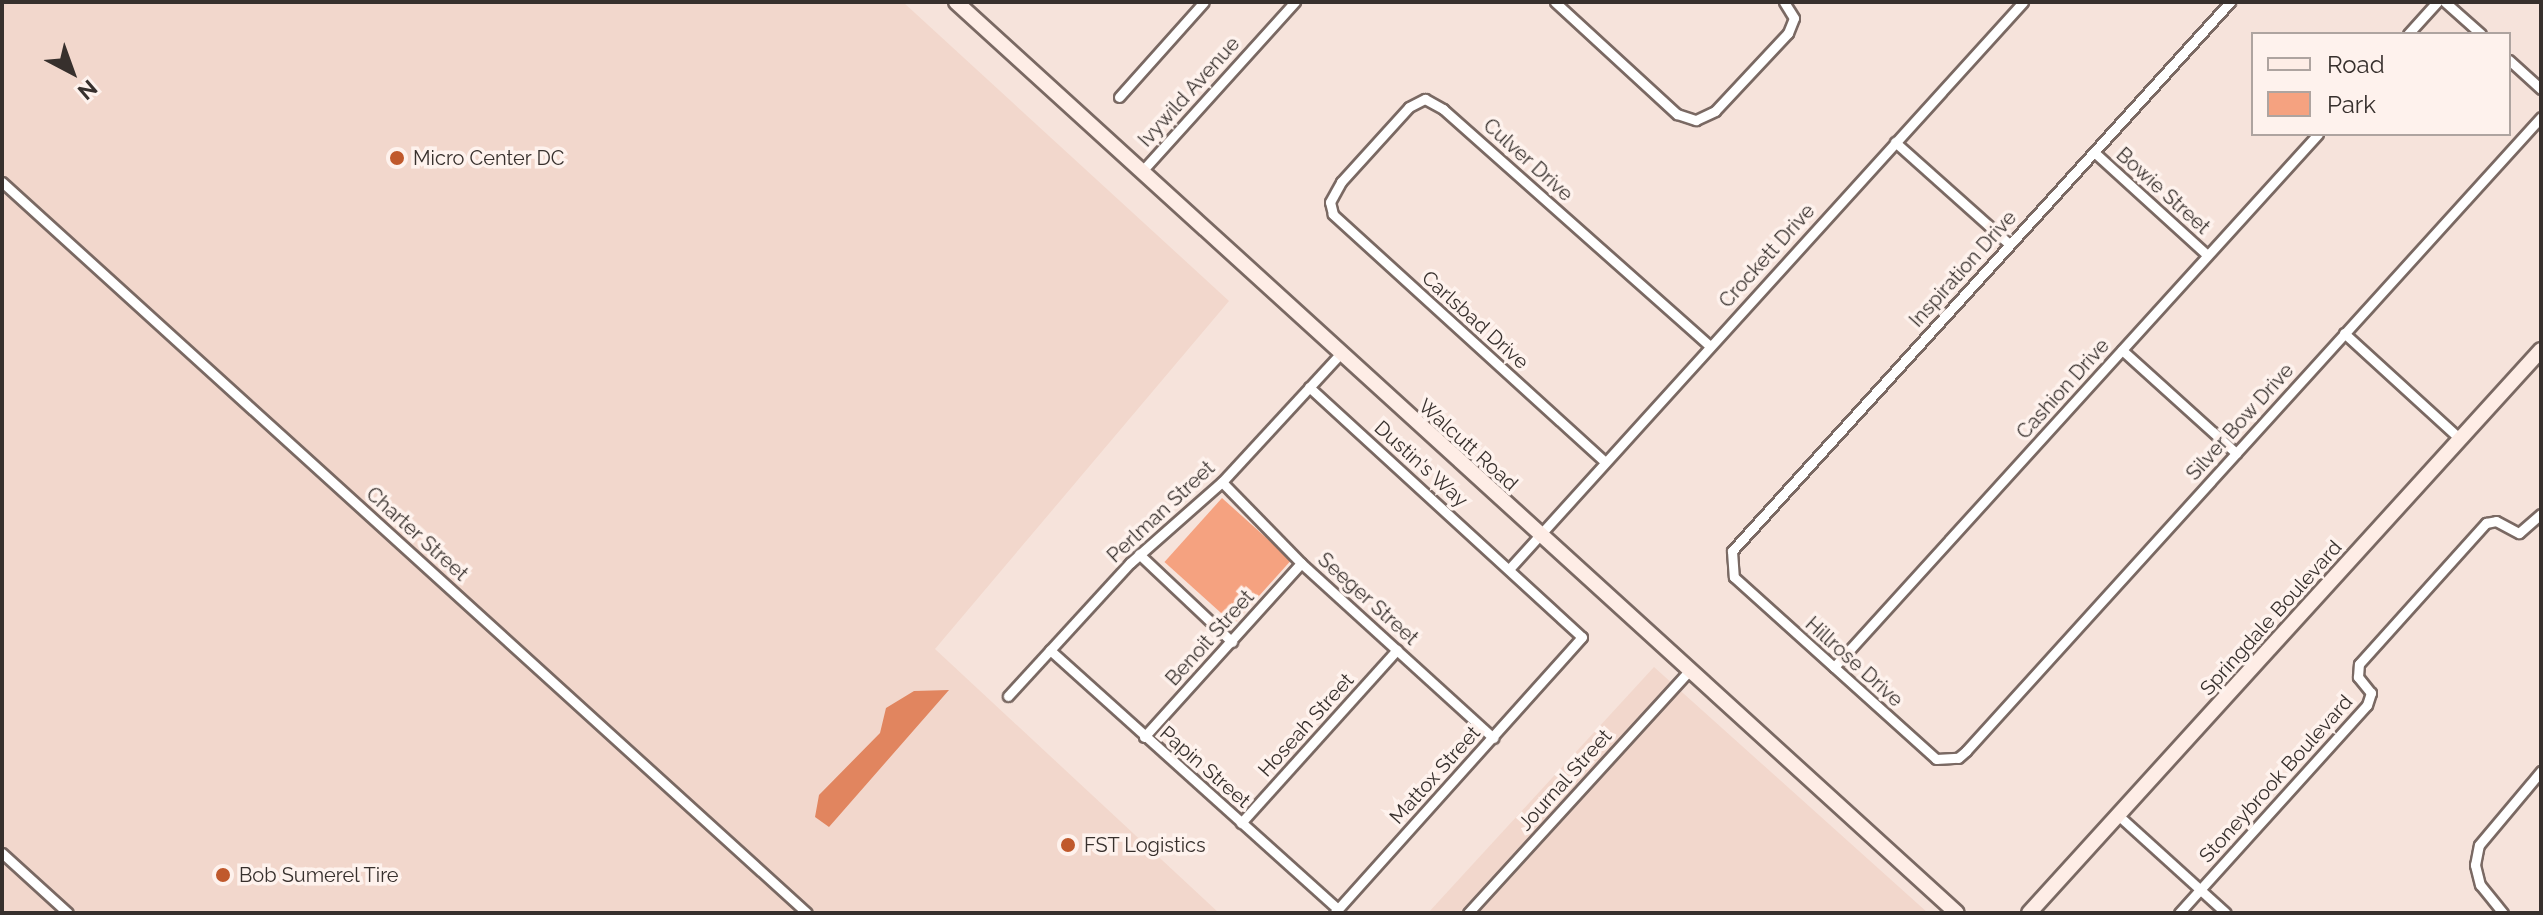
<!DOCTYPE html>
<style>
body{margin:0}
#map{position:relative;width:2543px;height:915px;overflow:hidden;background:#f6e3db;font-family:Raleway,sans-serif}
div>[style]{position:absolute}
.built>*{inset:0;background:#f2d7cc}
.green>*{inset:0;background:#f5a280;transform-origin:0 0}
.water>*{inset:0;background:#e1855f}
.roads{filter:drop-shadow(2px 0 #7a6963) drop-shadow(-2px 0 #7a6963) drop-shadow(0 2px #7a6963) drop-shadow(0 -2px #7a6963)}
.street>*{height:9px;margin:-4.5px;padding:0 4.5px;transform-origin:4.5px;border-radius:4.5px;background:#fff}
.secondary>*{height:14px;margin:-7px;padding:0 7px;transform-origin:7px;border-radius:7px;background:#feede6}
.dots>*{width:22px;height:22px;translate:-50% -50%;box-sizing:border-box;border:4px solid #fef2ed;border-radius:50%}
span{translate:-50% -50%;white-space:nowrap;text-align:center;line-height:1.15;-webkit-text-stroke:7px #fef2ed;paint-order:stroke}
.street-label{font-size:20px;color:#37302d}
.poi-label{font-size:20px;color:#37302d}
.left{translate:0 -50%;text-align:left}
.frame{position:absolute;inset:0;border:4px solid #37302d;pointer-events:none}
.legend{position:absolute;left:2251px;top:32px;width:260px;height:104px;box-sizing:border-box;background:#fef2ed;border:2px solid #aea4a0;margin:0;padding:10px 14px;list-style:none;font-size:24px;color:#37302d}
.legend li{display:flex;align-items:center;gap:16px;height:40px}
.legend b{width:40px;border:2px solid #aea4a0}
.north{position:absolute;left:32px;top:32px;width:80px;height:80px;-webkit-text-stroke:6px #fef2ed;paint-order:stroke;rotate:139deg;font-size:22px;font-weight:700;line-height:32px;text-align:center;color:#37302d}
.north::after{content:'';display:block;margin:auto;width:28px;height:36px;background:#37302d;clip-path:polygon(50% 0,100% 100%,50% 72%,0 100%)}
</style>
<div id="map">
<div class="built">
<i style="clip-path:polygon(2px 2px,903px 2px,1229px 301px,935px 649px,1219px 913px,2px 913px)"></i>
<i style="clip-path:polygon(1654px 667px,1928px 913px,1428px 913px)"></i>
</div>
<div class="green">
<i style="left:1222px;top:498px;width:93px;height:86px;rotate:42deg"></i>
</div>
<div class="water">
<i style="clip-path:polygon(949px 690px,829px 827px,815px 817px,819px 795px,880px 733px,886px 708px,914px 691px)"></i>
</div>
<div class="roads">
<div class="street">
<i style="left:1555px;top:2px;width:166px;rotate:42.6deg"></i>
<i style="left:1677px;top:114px;width:20px;rotate:18deg"></i>
<i style="left:1696px;top:120px;width:21px;rotate:-25deg"></i>
<i style="left:1715px;top:111px;width:107px;rotate:-46.9deg"></i>
<i style="left:1788px;top:33px;width:16px;rotate:-68deg"></i>
<i style="left:1794px;top:18px;width:19px;rotate:-122deg"></i>
<i style="left:2230px;top:2px;width:741px;rotate:132.21deg"></i>
<i style="left:1732px;top:551px;width:26px;rotate:86deg"></i>
<i style="left:1734px;top:577px;width:272px;rotate:42deg"></i>
<i style="left:1936px;top:759px;width:22px;rotate:-3deg"></i>
<i style="left:1958px;top:758px;width:11px;rotate:-41deg"></i>
<i style="left:1966px;top:751px;width:856px;rotate:-47.79deg"></i>
<i style="left:2445px;top:2px;width:48px;rotate:41.6deg"></i>
<i style="left:2408px;top:34px;width:43px;rotate:-47.8deg"></i>
<i style="left:2509px;top:60px;width:43px;rotate:42.2deg"></i>
<i style="left:1119px;top:97px;width:127px;rotate:-48.2deg"></i>
<i style="left:1895px;top:142px;width:153px;rotate:41.8deg"></i>
<i style="left:2094px;top:152px;width:153px;rotate:42.3deg"></i>
<i style="left:1143px;top:170px;width:227px;rotate:-47.9deg"></i>
<i style="left:2px;top:182px;width:1087px;rotate:42.24deg"></i>
<i style="left:2344px;top:333px;width:157px;rotate:42.4deg"></i>
<i style="left:2122px;top:350px;width:154px;rotate:42.1deg"></i>
<i style="left:1309px;top:387px;width:370px;rotate:42.5deg"></i>
<i style="left:1582px;top:637px;width:371px;rotate:131.9deg"></i>
<i style="left:1604px;top:461px;width:367px;rotate:-137.7deg"></i>
<i style="left:1333px;top:214px;width:12px;rotate:-104deg"></i>
<i style="left:1330px;top:202px;width:23px;rotate:-61deg"></i>
<i style="left:1341px;top:182px;width:101px;rotate:-47.8deg"></i>
<i style="left:1409px;top:107px;width:18px;rotate:-27deg"></i>
<i style="left:1425px;top:99px;width:21px;rotate:29deg"></i>
<i style="left:1443px;top:109px;width:357px;rotate:41.6deg"></i>
<i style="left:1222px;top:482px;width:113px;rotate:45.7deg"></i>
<i style="left:1301px;top:563px;width:260px;rotate:42.3deg"></i>
<i style="left:1139px;top:554px;width:128px;rotate:43.4deg"></i>
<i style="left:1510px;top:568px;width:764px;rotate:-47.81deg"></i>
<i style="left:1050px;top:650px;width:387px;rotate:42deg"></i>
<i style="left:1834px;top:667px;width:720px;rotate:-47.76deg"></i>
<i style="left:1008px;top:696px;width:180px;rotate:-47.5deg"></i>
<i style="left:1130px;top:563px;width:123px;rotate:-41.4deg"></i>
<i style="left:1222px;top:482px;width:173px;rotate:-47.3deg"></i>
<i style="left:1144px;top:737px;width:234px;rotate:-47.9deg"></i>
<i style="left:2119px;top:816px;width:144px;rotate:42.2deg"></i>
<i style="left:1241px;top:823px;width:233px;rotate:-48deg"></i>
<i style="left:2px;top:853px;width:89px;rotate:42.3deg"></i>
<i style="left:1468px;top:913px;width:328px;rotate:-47.6deg"></i>
<i style="left:2179px;top:913px;width:280px;rotate:-47.9deg"></i>
<i style="left:2367px;top:705px;width:13px;rotate:-72deg"></i>
<i style="left:2371px;top:693px;width:21px;rotate:-129deg"></i>
<i style="left:2358px;top:677px;width:13px;rotate:-86deg"></i>
<i style="left:2359px;top:664px;width:190px;rotate:-48deg"></i>
<i style="left:2486px;top:523px;width:10px;rotate:-11deg"></i>
<i style="left:2496px;top:521px;width:26px;rotate:28deg"></i>
<i style="left:2519px;top:533px;width:29px;rotate:-41deg"></i>
<i style="left:2503px;top:913px;width:36px;rotate:-129deg"></i>
<i style="left:2480px;top:885px;width:21px;rotate:-104deg"></i>
<i style="left:2475px;top:865px;width:20px;rotate:-79deg"></i>
<i style="left:2479px;top:845px;width:97px;rotate:-50deg"></i>
</div>
<div class="secondary">
<i style="left:956px;top:2px;width:1353px;rotate:42.31deg"></i>
<i style="left:2029px;top:913px;width:761px;rotate:-47.72deg"></i>
</div>
</div>
<div class="dots">
<i style="left:397px;top:158px;background:#c0592c"></i>
<i style="left:1068px;top:845px;background:#c0592c"></i>
<i style="left:223px;top:875px;background:#c0592c"></i>
</div>
<div class="street-label">
<span style="left:1189px;top:92px;rotate:-48deg">Ivywild Avenue</span>
<span style="left:1528px;top:160px;rotate:42deg">Culver Drive</span>
<span style="left:2163px;top:191px;rotate:42deg">Bowie Street</span>
<span style="left:1767px;top:256px;rotate:-48deg">Crockett Drive</span>
<span style="left:1963px;top:269px;rotate:-48deg">Inspiration Drive</span>
<span style="left:1475px;top:320px;rotate:42deg">Carlsbad Drive</span>
<span style="left:2063px;top:389px;rotate:-48deg">Cashion Drive</span>
<span style="left:2240px;top:422px;rotate:-48deg">Silver Bow Drive</span>
<span style="left:1468px;top:445px;rotate:42deg">Walcutt Road</span>
<span style="left:1421px;top:464px;rotate:42deg">Dustin's Way</span>
<span style="left:1161px;top:512px;rotate:-43deg">Perlman Street</span>
<span style="left:417px;top:534px;rotate:42deg">Charter Street</span>
<span style="left:1368px;top:599px;rotate:42deg">Seeger Street</span>
<span style="left:2271px;top:618px;rotate:-48deg">Springdale Boulevard</span>
<span style="left:1210px;top:638px;rotate:-48deg">Benoit Street</span>
<span style="left:1854px;top:662px;rotate:42deg">Hillrose Drive</span>
<span style="left:1306px;top:725px;rotate:-48deg">Hoseah Street</span>
<span style="left:1205px;top:767px;rotate:41deg">Papin Street</span>
<span style="left:1435px;top:775px;rotate:-48deg">Mattox Street</span>
<span style="left:2276px;top:779px;rotate:-48deg">Stoneybrook Boulevard</span>
<span style="left:1565px;top:780px;rotate:-48deg">Journal Street</span>
</div>
<div class="poi-label">
<span class="left" style="left:413px;top:158px">Micro Center DC</span>
<span class="left" style="left:1084px;top:845px">FST Logistics</span>
<span class="left" style="left:239px;top:875px">Bob Sumerel Tire</span>
</div>
<div class="frame"></div>
<ul class="legend">
<li><b style="height:10px;background:#feede6"></b>Road</li>
<li><b style="height:22px;background:#f5a280"></b>Park</li>
</ul>
<div class="north">N</div>
</div>
